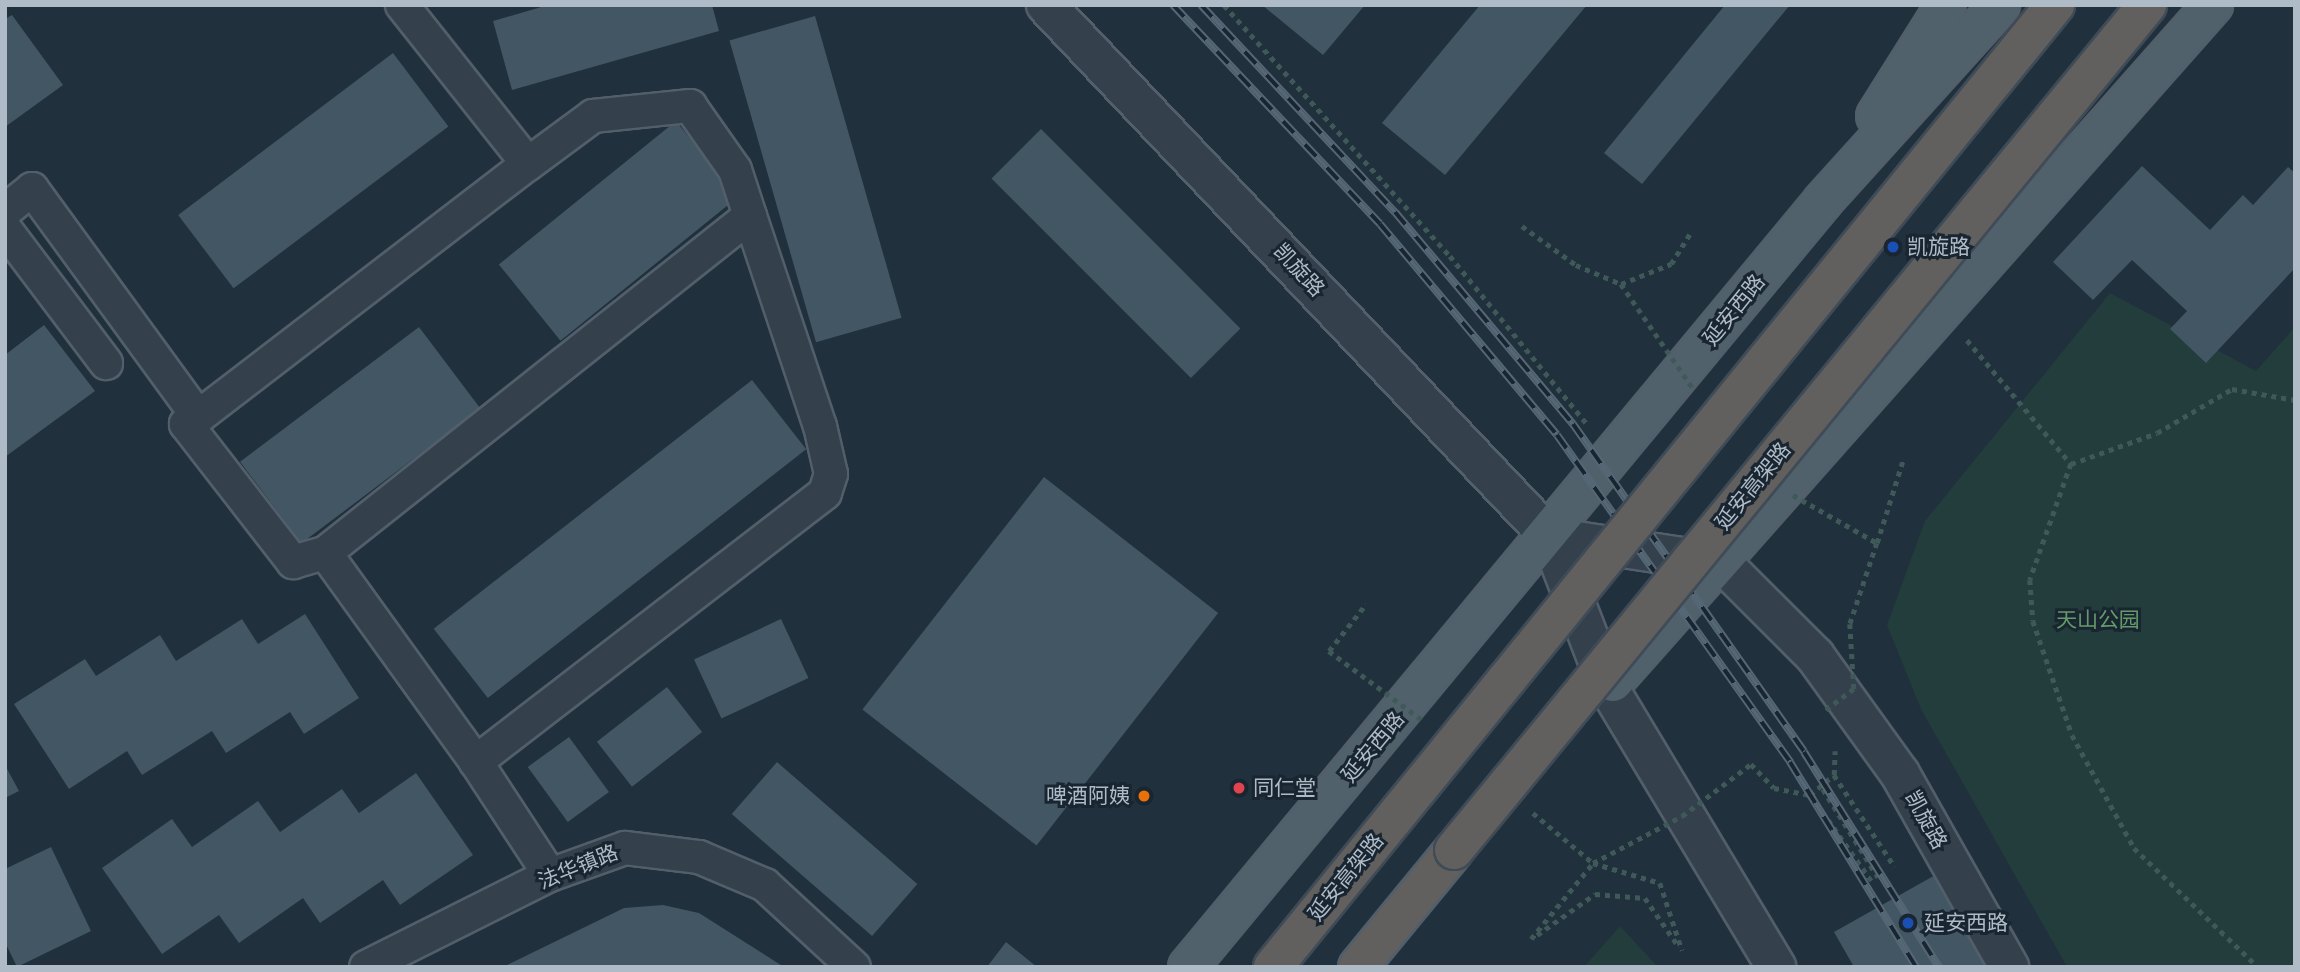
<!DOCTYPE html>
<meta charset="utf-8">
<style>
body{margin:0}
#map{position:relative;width:2300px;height:972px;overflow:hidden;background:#20303c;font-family:"Work Sans","Noto Sans SC",sans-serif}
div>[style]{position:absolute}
.green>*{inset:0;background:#223d3c}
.building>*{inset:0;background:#435663;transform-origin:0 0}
.path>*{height:4.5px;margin-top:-2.25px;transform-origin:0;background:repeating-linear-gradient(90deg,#3f5958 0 5px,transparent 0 10px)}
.roads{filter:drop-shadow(2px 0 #525f6a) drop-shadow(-2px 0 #525f6a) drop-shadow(0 2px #525f6a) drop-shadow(0 -2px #525f6a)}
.minor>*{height:32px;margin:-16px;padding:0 16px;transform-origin:16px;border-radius:16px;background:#34414c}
.tertiary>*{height:38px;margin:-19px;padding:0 19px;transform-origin:19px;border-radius:19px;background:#34414c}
.primary>*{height:38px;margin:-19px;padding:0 19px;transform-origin:19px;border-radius:19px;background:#51616c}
.trunk>*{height:38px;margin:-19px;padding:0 19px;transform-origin:19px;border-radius:19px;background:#62605e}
.rail>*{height:8px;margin-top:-4px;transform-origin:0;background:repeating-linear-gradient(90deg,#192631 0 16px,#556674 0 32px);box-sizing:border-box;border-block:2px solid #556674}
.path-bridge>*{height:4.5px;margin-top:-2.25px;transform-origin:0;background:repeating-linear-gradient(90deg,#3f5958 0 5px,transparent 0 10px)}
.bridges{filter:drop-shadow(2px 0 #3f4c57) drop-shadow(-2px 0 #3f4c57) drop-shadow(0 2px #3f4c57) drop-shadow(0 -2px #3f4c57)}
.trunk-bridge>*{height:38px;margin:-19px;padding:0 19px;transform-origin:19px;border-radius:19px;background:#62605e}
.dots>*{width:19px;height:19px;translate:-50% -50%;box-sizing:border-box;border:4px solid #192631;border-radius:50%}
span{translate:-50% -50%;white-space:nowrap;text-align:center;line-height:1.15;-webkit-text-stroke:6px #192631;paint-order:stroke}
.poi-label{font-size:21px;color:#afbcc8}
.left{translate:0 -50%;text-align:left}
.right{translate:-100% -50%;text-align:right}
.street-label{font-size:21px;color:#afbcc8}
.park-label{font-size:21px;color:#639b68}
.frame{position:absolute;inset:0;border:7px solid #afbcc8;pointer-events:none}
</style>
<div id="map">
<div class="green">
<i style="clip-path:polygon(2110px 293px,2256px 371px,2295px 327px,2295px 967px,2067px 967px,1921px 709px,1887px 625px,1925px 521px)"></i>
<i style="clip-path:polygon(1620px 926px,1658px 967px,1584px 967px)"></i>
</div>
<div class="building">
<i style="clip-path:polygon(548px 5px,712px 5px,719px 31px,512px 90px,493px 21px)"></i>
<i style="clip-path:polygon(1262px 5px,1365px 5px,1323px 55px)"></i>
<i style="clip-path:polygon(1480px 5px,1587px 5px,1445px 175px,1382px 123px)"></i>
<i style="clip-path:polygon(1725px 5px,1790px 5px,1642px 184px,1604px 153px)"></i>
<i style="clip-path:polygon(12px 15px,63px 85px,5px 127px,5px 19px)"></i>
<i style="left:815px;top:16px;width:314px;height:89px;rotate:74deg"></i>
<i style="left:393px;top:53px;width:92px;height:269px;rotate:53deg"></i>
<i style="left:676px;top:121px;width:98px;height:228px;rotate:51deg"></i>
<i style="left:1041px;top:129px;width:282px;height:70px;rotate:45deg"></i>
<i style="clip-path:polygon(2142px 166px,2210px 230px,2243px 195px,2253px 205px,2288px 167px,2295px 173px,2295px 268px,2206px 363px,2170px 329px,2187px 311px,2132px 260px,2093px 300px,2053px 262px)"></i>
<i style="clip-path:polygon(44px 325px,95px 391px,5px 457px,5px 355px)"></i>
<i style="left:419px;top:327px;width:102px;height:224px;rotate:53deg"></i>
<i style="left:752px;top:380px;width:88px;height:404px;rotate:52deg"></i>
<i style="left:1044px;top:477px;width:221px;height:295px;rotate:38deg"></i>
<i style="clip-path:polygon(305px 614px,359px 698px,304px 734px,290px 712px,226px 753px,212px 731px,142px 775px,127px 751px,69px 789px,14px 704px,85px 659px,96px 676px,160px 635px,176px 661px,242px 619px,258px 644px)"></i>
<i style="left:781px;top:619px;width:65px;height:96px;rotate:65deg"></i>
<i style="left:667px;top:687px;width:57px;height:89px;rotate:52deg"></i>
<i style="left:569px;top:737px;width:68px;height:51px;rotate:54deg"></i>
<i style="left:777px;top:762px;width:186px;height:69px;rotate:41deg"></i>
<i style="clip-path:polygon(5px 765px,19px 791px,5px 798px)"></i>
<i style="clip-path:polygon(416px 773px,473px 855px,400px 905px,383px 880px,320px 923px,303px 898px,239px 943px,219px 915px,162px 954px,102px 868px,172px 819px,192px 847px,258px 801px,280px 832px,342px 789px,359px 813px)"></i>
<i style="clip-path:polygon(51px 847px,91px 931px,17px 967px,5px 942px,5px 869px)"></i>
<i style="clip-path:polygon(1937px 874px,1990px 967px,1854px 967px,1834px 932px)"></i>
<i style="clip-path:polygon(663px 905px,699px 913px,784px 967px,503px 967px,624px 908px)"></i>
<i style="clip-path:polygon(1006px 942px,1037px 967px,987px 967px)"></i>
</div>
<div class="path">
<i style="left:1224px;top:5px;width:338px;rotate:48deg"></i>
<i style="left:1450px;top:256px;width:217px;rotate:50.8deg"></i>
<i style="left:1522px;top:226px;width:67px;rotate:35.8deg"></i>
<i style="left:1576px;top:265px;width:49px;rotate:22.9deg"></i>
<i style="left:1621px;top:284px;width:54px;rotate:-21.8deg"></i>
<i style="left:1671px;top:264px;width:39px;rotate:-58deg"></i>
<i style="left:1967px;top:340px;width:162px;rotate:50deg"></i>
<i style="left:2071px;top:464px;width:91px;rotate:-19.8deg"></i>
<i style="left:2157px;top:433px;width:87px;rotate:-30.4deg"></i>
<i style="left:2232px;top:389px;width:64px;rotate:9.9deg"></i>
<i style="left:2071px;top:464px;width:123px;rotate:109.5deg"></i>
<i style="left:2030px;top:580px;width:41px;rotate:85.8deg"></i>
<i style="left:2033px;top:621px;width:120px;rotate:71.1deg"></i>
<i style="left:2072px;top:735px;width:129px;rotate:61.2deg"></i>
<i style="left:2134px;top:848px;width:172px;rotate:43.8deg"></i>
<i style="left:1877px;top:543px;width:87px;rotate:-72.6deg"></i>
<i style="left:1329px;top:651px;width:60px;rotate:-51.8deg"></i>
<i style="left:1751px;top:764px;width:33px;rotate:46deg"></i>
<i style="left:1774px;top:788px;width:37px;rotate:11deg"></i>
<i style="left:1834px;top:775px;width:24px;rotate:-88deg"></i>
<i style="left:1823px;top:789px;width:104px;rotate:58deg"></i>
<i style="left:1871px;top:881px;width:105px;rotate:-125.3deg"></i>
<i style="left:1810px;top:795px;width:31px;rotate:-40deg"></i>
<i style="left:1834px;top:775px;width:110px;rotate:56.5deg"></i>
<i style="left:1537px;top:935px;width:71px;rotate:-35.3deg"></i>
<i style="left:1595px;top:894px;width:50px;rotate:4.6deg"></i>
<i style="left:1645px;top:898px;width:60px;rotate:55.2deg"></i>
<i style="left:1531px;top:939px;width:98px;rotate:-50.8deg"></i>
<i style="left:1593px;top:863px;width:70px;rotate:16.6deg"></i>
<i style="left:1660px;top:883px;width:71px;rotate:71.8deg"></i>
</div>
<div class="roads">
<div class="minor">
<i style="left:528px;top:164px;width:81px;rotate:-36.4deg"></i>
<i style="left:593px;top:116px;width:98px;rotate:-5.9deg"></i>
<i style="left:690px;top:106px;width:78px;rotate:54.9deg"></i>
<i style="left:735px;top:170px;width:48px;rotate:71.9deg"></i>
<i style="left:750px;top:216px;width:221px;rotate:71.6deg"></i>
<i style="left:820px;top:426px;width:49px;rotate:77.1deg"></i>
<i style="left:831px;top:474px;width:20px;rotate:108deg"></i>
<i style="left:825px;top:493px;width:441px;rotate:142.4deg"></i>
<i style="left:476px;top:762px;width:258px;rotate:-125.8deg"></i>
<i style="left:325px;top:553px;width:542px;rotate:-38.41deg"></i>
<i style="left:5px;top:211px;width:35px;rotate:-39deg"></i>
<i style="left:32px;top:189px;width:282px;rotate:53.9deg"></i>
<i style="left:198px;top:417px;width:416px;rotate:-37.5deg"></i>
<i style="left:528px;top:164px;width:203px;rotate:-128.4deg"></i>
<i style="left:5px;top:229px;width:168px;rotate:53deg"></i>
<i style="left:198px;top:417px;width:14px;rotate:150deg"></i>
<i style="left:186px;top:424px;width:175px;rotate:52.2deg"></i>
<i style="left:293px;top:562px;width:33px;rotate:-16deg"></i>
<i style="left:476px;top:762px;width:135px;rotate:56.8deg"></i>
<i style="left:366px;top:967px;width:206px;rotate:-26.6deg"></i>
<i style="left:550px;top:875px;width:80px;rotate:-19.8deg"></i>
<i style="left:625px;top:848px;width:75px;rotate:6.9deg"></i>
<i style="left:699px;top:857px;width:72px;rotate:23deg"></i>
<i style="left:765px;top:885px;width:121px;rotate:42.7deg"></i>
</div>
<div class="tertiary">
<i style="left:1046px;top:5px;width:733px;rotate:46.55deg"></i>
<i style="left:1550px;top:537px;width:161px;rotate:68.9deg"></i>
<i style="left:1608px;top:687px;width:327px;rotate:59deg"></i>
<i style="left:1550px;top:537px;width:174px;rotate:8.6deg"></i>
<i style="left:1722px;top:563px;width:132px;rotate:45deg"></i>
<i style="left:1815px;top:656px;width:145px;rotate:54.2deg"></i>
<i style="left:1900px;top:774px;width:222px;rotate:60.5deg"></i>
</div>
<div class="primary">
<i style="left:1876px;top:116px;width:131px;rotate:-57.8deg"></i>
<i style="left:1613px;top:682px;width:905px;rotate:-48.45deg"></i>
<i style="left:1188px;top:967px;width:995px;rotate:-50.34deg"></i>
<i style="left:1823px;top:201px;width:264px;rotate:-47.9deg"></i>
</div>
<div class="trunk">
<i style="left:1358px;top:967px;width:151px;rotate:-50.6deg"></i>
</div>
</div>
<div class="rail">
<i style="left:1173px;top:5px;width:301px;rotate:46.6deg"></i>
<i style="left:1380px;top:224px;width:275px;rotate:50deg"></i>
<i style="left:1557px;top:435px;width:402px;rotate:54.5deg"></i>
<i style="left:1790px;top:762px;width:241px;rotate:58.4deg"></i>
<i style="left:1201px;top:5px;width:284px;rotate:46.9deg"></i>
<i style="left:1395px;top:212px;width:277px;rotate:50deg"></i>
<i style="left:1573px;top:424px;width:401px;rotate:54.8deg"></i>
<i style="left:1804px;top:752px;width:254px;rotate:57.9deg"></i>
</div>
<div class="path-bridge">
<i style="left:1621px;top:284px;width:129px;rotate:55.4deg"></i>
<i style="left:1793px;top:495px;width:97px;rotate:29.7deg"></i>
<i style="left:1877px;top:543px;width:85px;rotate:108.4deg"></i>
<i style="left:1850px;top:624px;width:65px;rotate:86.5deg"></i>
<i style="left:1854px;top:689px;width:39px;rotate:143deg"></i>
<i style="left:1329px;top:651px;width:119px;rotate:36.5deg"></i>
<i style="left:1533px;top:813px;width:78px;rotate:39.8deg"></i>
<i style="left:1593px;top:863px;width:101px;rotate:-27.8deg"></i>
<i style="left:1682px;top:816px;width:86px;rotate:-37deg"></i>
</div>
<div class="bridges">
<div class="trunk-bridge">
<i style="left:1454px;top:850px;width:1093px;rotate:-50.64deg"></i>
<i style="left:1273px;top:967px;width:1240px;rotate:-50.89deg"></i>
</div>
</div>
<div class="dots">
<i style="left:1893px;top:247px;background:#1a4fb4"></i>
<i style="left:1239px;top:788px;background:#e0444e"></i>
<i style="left:1144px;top:796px;background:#e8710a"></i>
<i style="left:1908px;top:923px;background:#1a4fb4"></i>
</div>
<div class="poi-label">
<span class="left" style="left:1907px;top:247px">凯旋路</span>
<span class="left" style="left:1253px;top:788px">同仁堂</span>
<span class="right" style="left:1130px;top:796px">啤酒阿姨</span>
<span class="left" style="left:1924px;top:923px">延安西路</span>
</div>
<div class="street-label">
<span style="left:1299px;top:270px;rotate:47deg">凯旋路</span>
<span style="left:1734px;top:310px;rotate:-51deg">延安西路</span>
<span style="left:1753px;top:486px;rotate:-51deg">延安高架路</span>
<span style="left:1373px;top:747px;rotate:-50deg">延安西路</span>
<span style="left:1926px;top:820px;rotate:61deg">凯旋路</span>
<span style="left:578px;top:867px;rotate:-22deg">法华镇路</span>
<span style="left:1346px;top:877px;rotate:-51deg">延安高架路</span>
</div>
<div class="park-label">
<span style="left:2098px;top:620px">天山公园</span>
</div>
<div class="frame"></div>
</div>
